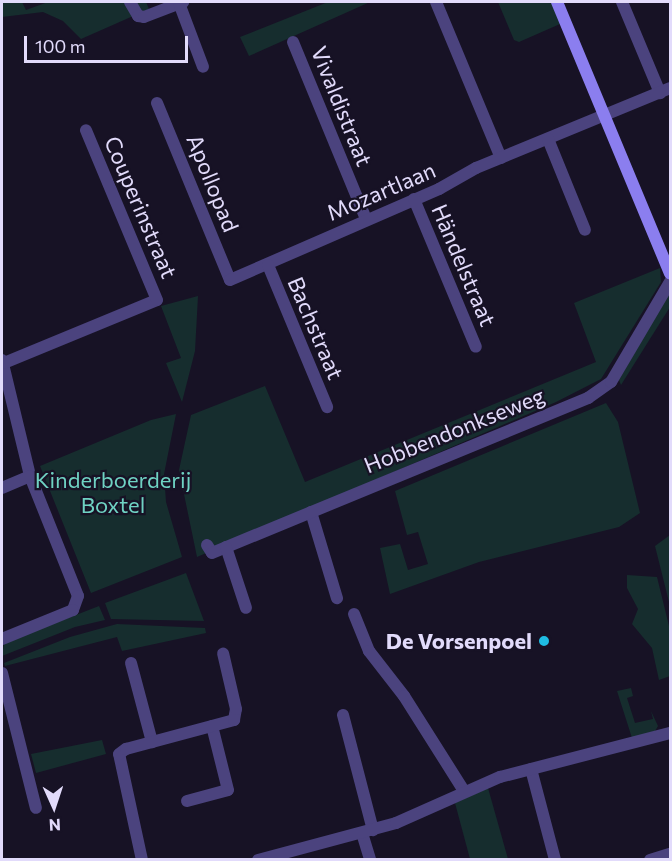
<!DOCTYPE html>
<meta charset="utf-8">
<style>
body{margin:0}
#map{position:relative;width:672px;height:861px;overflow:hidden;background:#171225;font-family:Commissioner,sans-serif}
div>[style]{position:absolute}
.green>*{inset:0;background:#162d2e}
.street>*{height:12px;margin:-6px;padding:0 6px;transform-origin:6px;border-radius:6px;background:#4b437e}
.secondary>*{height:12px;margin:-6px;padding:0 6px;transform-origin:6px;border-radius:6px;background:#8b7eef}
.dots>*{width:16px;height:16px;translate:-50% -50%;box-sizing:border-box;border:3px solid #171225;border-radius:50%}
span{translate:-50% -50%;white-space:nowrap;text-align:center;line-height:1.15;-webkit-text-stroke:4.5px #171225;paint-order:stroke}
.street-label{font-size:22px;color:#e2dbfb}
.park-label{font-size:22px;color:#6fd2c3}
.poi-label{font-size:22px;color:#e2dbfb;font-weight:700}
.right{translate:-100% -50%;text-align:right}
.frame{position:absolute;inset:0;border:3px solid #e2dbfb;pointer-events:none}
.north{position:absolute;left:24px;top:777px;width:60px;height:60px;-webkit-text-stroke:4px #171225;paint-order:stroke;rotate:177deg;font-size:16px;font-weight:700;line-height:24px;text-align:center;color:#e2dbfb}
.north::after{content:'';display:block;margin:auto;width:21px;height:27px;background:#e2dbfb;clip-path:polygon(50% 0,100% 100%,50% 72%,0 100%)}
.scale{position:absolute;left:24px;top:36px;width:164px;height:27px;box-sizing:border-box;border:3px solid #e2dbfb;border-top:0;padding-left:8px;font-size:18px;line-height:21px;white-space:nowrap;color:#e2dbfb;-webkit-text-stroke:4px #171225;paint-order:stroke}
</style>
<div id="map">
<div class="green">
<i style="clip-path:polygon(2px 2px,22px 2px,26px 10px,48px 2px,146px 2px,149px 9px,81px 39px,63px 21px,43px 12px,2px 17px)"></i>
<i style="clip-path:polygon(328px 2px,370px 2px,249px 56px,240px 37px)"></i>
<i style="clip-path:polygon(498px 2px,551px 2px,560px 24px,519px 42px,514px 40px)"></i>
<i style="clip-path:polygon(660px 268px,661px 282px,601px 379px,556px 402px,197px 557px,179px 470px,191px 415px,265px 386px,305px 482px,596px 362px,574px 303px)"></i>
<i style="clip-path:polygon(670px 291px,670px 307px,621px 385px,619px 380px)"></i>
<i style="clip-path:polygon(198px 296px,195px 351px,182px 402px,166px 363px,181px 358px,161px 306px)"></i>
<i style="clip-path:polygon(606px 403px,618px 422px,640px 513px,619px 527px,479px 562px,390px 594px,380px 548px,400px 544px,408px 570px,428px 564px,418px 532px,407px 535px,395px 491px)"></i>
<i style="clip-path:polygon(176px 414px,164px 474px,166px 502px,182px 557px,91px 593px,40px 466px,151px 420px)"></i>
<i style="clip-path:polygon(670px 535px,670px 606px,655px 546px)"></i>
<i style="clip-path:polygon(186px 573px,204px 621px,111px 619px,105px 603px)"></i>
<i style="clip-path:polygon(627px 575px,657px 577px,670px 630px,670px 676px,659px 680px,652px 648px,632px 624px,638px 609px,627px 588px)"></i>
<i style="clip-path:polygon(99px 606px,105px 620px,75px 627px,2px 656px,4px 643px)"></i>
<i style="clip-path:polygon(117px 624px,205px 628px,206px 633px,122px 651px,117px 637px,5px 666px,4px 663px,70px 637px)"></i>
<i style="clip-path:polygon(631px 688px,633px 696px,627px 698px,635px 723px,653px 719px,651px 711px,658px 726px,655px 731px,632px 738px,617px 691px)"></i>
<i style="clip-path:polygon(102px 740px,106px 754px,36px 773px,31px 754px)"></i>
<i style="clip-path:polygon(488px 788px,508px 859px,470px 859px,455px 803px)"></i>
</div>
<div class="street">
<i style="left:130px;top:2px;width:16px;rotate:60deg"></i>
<i style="left:138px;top:16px;width:6px;rotate:9deg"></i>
<i style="left:144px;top:17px;width:42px;rotate:-21deg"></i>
<i style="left:436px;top:2px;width:169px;rotate:67.4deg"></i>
<i style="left:622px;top:2px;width:99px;rotate:67.3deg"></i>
<i style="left:179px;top:3px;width:68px;rotate:69.4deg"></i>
<i style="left:293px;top:42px;width:191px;rotate:67.6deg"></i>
<i style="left:157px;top:103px;width:191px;rotate:67.6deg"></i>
<i style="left:230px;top:280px;width:228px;rotate:-23.5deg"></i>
<i style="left:439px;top:189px;width:43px;rotate:-29.6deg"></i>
<i style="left:476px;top:168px;width:210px;rotate:-22.4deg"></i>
<i style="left:548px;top:139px;width:98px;rotate:67.9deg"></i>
<i style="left:414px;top:199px;width:160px;rotate:67.3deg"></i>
<i style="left:268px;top:265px;width:154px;rotate:67.4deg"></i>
<i style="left:2px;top:360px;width:119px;rotate:76.4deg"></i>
<i style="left:30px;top:476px;width:129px;rotate:68.2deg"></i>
<i style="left:78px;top:596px;width:15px;rotate:110deg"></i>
<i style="left:73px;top:610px;width:77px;rotate:157.8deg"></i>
<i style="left:4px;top:363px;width:165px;rotate:-22.4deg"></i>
<i style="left:157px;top:300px;width:184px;rotate:-112.7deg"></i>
<i style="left:2px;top:488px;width:30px;rotate:-23deg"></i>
<i style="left:311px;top:512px;width:90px;rotate:73.2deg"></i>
<i style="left:207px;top:545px;width:9px;rotate:58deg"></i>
<i style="left:212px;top:553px;width:407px;rotate:-22.4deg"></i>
<i style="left:588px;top:398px;width:28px;rotate:-35deg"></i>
<i style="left:611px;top:382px;width:116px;rotate:-59.5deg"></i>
<i style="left:226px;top:547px;width:64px;rotate:71.8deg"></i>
<i style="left:354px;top:614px;width:40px;rotate:68deg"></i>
<i style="left:369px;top:651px;width:57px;rotate:52.1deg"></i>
<i style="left:404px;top:696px;width:112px;rotate:57.7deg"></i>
<i style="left:131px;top:663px;width:82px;rotate:75.1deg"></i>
<i style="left:2px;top:673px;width:139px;rotate:75.9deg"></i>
<i style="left:343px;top:715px;width:119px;rotate:75.4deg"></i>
<i style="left:531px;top:769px;width:94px;rotate:75.2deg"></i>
<i style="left:187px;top:801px;width:42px;rotate:-15deg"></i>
<i style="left:228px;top:790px;width:66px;rotate:-104deg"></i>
<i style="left:362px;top:833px;width:28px;rotate:73deg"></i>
<i style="left:142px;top:860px;width:108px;rotate:-102.2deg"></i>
<i style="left:119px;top:754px;width:9px;rotate:-36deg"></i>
<i style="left:126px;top:749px;width:112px;rotate:-15deg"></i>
<i style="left:234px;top:720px;width:11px;rotate:-80deg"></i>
<i style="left:236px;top:709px;width:57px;rotate:-103.1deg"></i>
<i style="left:258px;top:860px;width:143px;rotate:-15deg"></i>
<i style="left:396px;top:823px;width:114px;rotate:-23.9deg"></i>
<i style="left:500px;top:777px;width:176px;rotate:-14.5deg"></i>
<i style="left:650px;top:860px;width:21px;rotate:-17deg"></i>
</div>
<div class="secondary">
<i style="left:557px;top:2px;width:294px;rotate:67.4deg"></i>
</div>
<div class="dots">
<i style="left:544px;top:641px;background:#1fbce3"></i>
</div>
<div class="street-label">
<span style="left:342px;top:106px;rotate:68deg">Vivaldistraat</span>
<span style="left:213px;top:183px;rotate:68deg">Apollopad</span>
<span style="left:381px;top:191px;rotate:-23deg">Mozartlaan</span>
<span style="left:141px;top:207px;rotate:67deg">Couperinstraat</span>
<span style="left:464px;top:265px;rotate:67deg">Händelstraat</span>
<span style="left:316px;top:328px;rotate:67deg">Bachstraat</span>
<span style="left:454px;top:430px;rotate:-22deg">Hobbendonkseweg</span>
</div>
<div class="park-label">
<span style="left:113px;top:492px">Kinderboerderij<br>Boxtel</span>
</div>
<div class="poi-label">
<span class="right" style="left:532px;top:641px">De Vorsenpoel</span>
</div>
<div class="frame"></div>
<div class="north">N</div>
<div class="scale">100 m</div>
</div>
